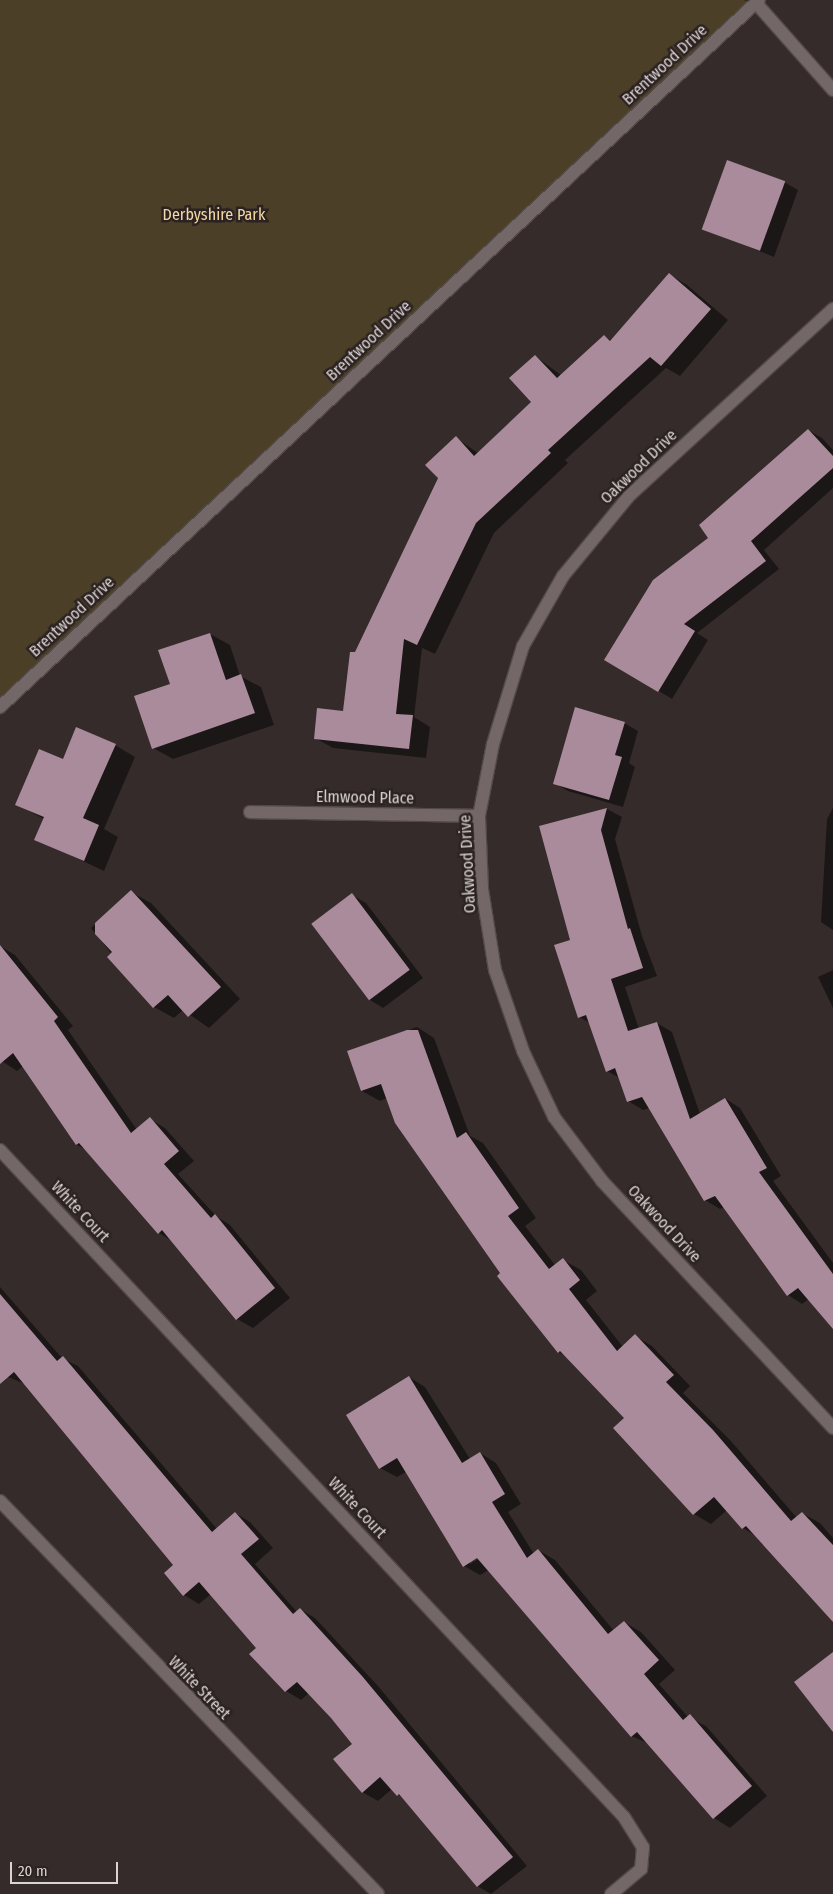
<!DOCTYPE html>
<style>
body{margin:0}
#map{position:relative;width:833px;height:1894px;overflow:hidden;background:#362b2b;font-family:"Fira Sans Condensed",sans-serif}
div>[style]{position:absolute}
.green>*{inset:0;background:#4b4027}
.shadow>*{inset:0;background:#0007}
.building>*{inset:0;background:#aa8b9b;transform-origin:0 0}
.roads{filter:drop-shadow(1px 0 #524949) drop-shadow(-1px 0 #524949) drop-shadow(0 1px #524949) drop-shadow(0 -1px #524949)}
.street>*{height:12px;margin:-6px;padding:0 6px;transform-origin:6px;border-radius:6px;background:#746767}
.secondary>*{height:12px;margin:-6px;padding:0 6px;transform-origin:6px;border-radius:6px;background:#746767}
span{translate:-50% -50%;white-space:nowrap;text-align:center;line-height:1.15;-webkit-text-stroke:5px #2c2222;paint-order:stroke}
.street-label{font-size:16px;color:#dad3d3}
.park-label{font-size:16px;color:#f2daa6}
.scale{position:absolute;left:10px;top:1862px;width:108px;height:22px;box-sizing:border-box;border:2px solid #dad3d3;border-top:0;padding-left:6px;font-size:15px;line-height:18px;white-space:nowrap;color:#dad3d3;-webkit-text-stroke:4px #2c2222;paint-order:stroke}
</style>
<div id="map">
<div class="green">
<i style="clip-path:polygon(0 0,744px 0,751px 7px,0 707px)"></i>
</div>
<div class="shadow">
<i style="clip-path:polygon(784px 182px,798px 190px,774px 257px,703px 228px)"></i>
<i style="clip-path:polygon(670px 275px,687px 285px,728px 320px,680px 376px,666px 368px,565px 460px,568px 463px,494px 533px,435px 654px,422px 648px,414px 717px,430px 727px,426px 758px,333px 748px,315px 738px,344px 712px,356px 654px,456px 438px,478px 453px,533px 402px,535px 356px,561px 375px,604px 336px,612px 341px)"></i>
<i style="clip-path:polygon(808px 430px,822px 438px,833px 450px,833px 488px,764px 550px,779px 569px,697px 633px,708px 640px,672px 699px,606px 659px)"></i>
<i style="clip-path:polygon(210px 634px,230px 645px,240px 676px,261px 687px,274px 725px,173px 759px,153px 748px)"></i>
<i style="clip-path:polygon(624px 723px,638px 731px,629px 763px,635px 767px,623px 807px,568px 791px,554px 783px)"></i>
<i style="clip-path:polygon(115px 745px,135px 757px,104px 829px,118px 837px,104px 871px,36px 839px,44px 819px,16px 804px,63px 761px)"></i>
<i style="clip-path:polygon(833px 808px,833px 930px,821px 922px,827px 819px)"></i>
<i style="clip-path:polygon(607px 809px,622px 817px,615px 839px,642px 936px,657px 976px,625px 987px,639px 1029px,657px 1023px,672px 1032px,700px 1114px,726px 1099px,740px 1108px,781px 1176px,773px 1181px,833px 1263px,833px 1327px,809px 1299px,802px 1304px,788px 1295px,724px 1207px,720px 1209px,705px 1200px,650px 1108px,643px 1110px,628px 1101px,620px 1078px,607px 1071px,590px 1023px,579px 1017px,572px 940px,541px 827px)"></i>
<i style="clip-path:polygon(131px 892px,151px 903px,240px 999px,209px 1028px,183px 1010px,174px 1018px,154px 1007px,91px 928px)"></i>
<i style="clip-path:polygon(352px 895px,366px 903px,423px 978px,383px 1008px,370px 1000px)"></i>
<i style="clip-path:polygon(0 946px,15px 955px,73px 1026px,68px 1030px,137px 1130px,150px 1119px,165px 1128px,194px 1161px,178px 1174px,216px 1216px,230px 1225px,290px 1298px,253px 1328px,237px 1319px,172px 1241px,159px 1233px,88px 1151px,77px 1145px,23px 1066px,17px 1071px,0 1060px)"></i>
<i style="clip-path:polygon(833px 970px,833px 1008px,818px 977px)"></i>
<i style="clip-path:polygon(417px 1027px,434px 1038px,470px 1136px,483px 1143px,536px 1218px,525px 1226px,555px 1265px,563px 1260px,581px 1270px,597px 1291px,586px 1300px,623px 1347px,635px 1336px,652px 1346px,690px 1386px,683px 1393px,731px 1441px,797px 1518px,802px 1513px,820px 1523px,833px 1538px,833px 1620px,756px 1536px,743px 1528px,727px 1510px,711px 1524px,694px 1514px,626px 1418px,569px 1358px,558px 1352px,502px 1273px,387px 1098px,380px 1101px,362px 1091px,348px 1052px)"></i>
<i style="clip-path:polygon(0 1287px,62px 1358px,78px 1366px,217px 1529px,235px 1513px,250px 1522px,273px 1548px,255px 1564px,297px 1612px,300px 1609px,315px 1618px,378px 1686px,527px 1866px,491px 1894px,477px 1886px,404px 1799px,392px 1789px,378px 1801px,362px 1792px,354px 1744px,309px 1693px,301px 1700px,286px 1691px,251px 1654px,258px 1648px,211px 1594px,199px 1604px,184px 1595px,175px 1565px,25px 1384px,8px 1377px,0 1368px)"></i>
<i style="clip-path:polygon(evenodd,409px 1377px,425px 1387px,470px 1459px,480px 1453px,496px 1463px,521px 1504px,508px 1512px,534px 1554px,538px 1550px,555px 1560px,614px 1631px,624px 1622px,641px 1632px,675px 1670px,659px 1684px,688px 1717px,706px 1726px,767px 1796px,730px 1828px,714px 1818px,650px 1744px,631px 1736px,489px 1570px,480px 1575px,464px 1566px,406px 1472px,397px 1477px,380px 1468px,409px 1377px,482px 1554px,483px 1556px,470px 1564px,470px 1561px,482px 1554px)"></i>
</div>
<div class="building">
<i style="left:727px;top:160px;width:62px;height:74px;rotate:20deg"></i>
<i style="clip-path:polygon(669px 273px,711px 309px,661px 366px,650px 357px,548px 450px,551px 453px,476px 523px,417px 645px,404px 639px,396px 714px,413px 715px,409px 749px,314px 739px,317px 708px,343px 711px,350px 652px,355px 652px,438px 478px,425px 465px,456px 436px,474px 456px,531px 402px,509px 378px,535px 355px,557px 378px,604px 335px,610px 341px)"></i>
<i style="clip-path:polygon(808px 429px,833px 456px,833px 468px,751px 541px,766px 561px,684px 624px,695px 631px,658px 692px,604px 660px,653px 580px,708px 538px,699px 525px)"></i>
<i style="clip-path:polygon(210px 633px,226px 680px,241px 674px,255px 713px,152px 749px,134px 696px,170px 684px,158px 650px)"></i>
<i style="clip-path:polygon(575px 707px,625px 722px,615px 755px,622px 757px,609px 800px,553px 784px)"></i>
<i style="clip-path:polygon(76px 727px,116px 744px,83px 818px,99px 825px,84px 861px,34px 840px,44px 817px,15px 805px,39px 749px,63px 759px)"></i>
<i style="clip-path:polygon(607px 808px,601px 830px,628px 929px,630px 928px,643px 968px,611px 979px,628px 1031px,657px 1022px,690px 1119px,725px 1098px,767px 1168px,759px 1172px,833px 1274px,833px 1329px,798px 1288px,787px 1296px,715px 1196px,704px 1201px,642px 1097px,627px 1102px,615px 1068px,606px 1072px,586px 1015px,578px 1018px,554px 945px,570px 940px,539px 826px)"></i>
<i style="clip-path:polygon(131px 890px,221px 987px,188px 1017px,168px 995px,153px 1008px,107px 957px,112px 952px,95px 934px,95px 923px)"></i>
<i style="left:352px;top:893px;width:96px;height:51px;rotate:53deg"></i>
<i style="clip-path:polygon(0 945px,58px 1017px,54px 1021px,131px 1133px,150px 1117px,179px 1151px,164px 1164px,211px 1218px,215px 1214px,275px 1288px,236px 1320px,162px 1230px,158px 1234px,79px 1143px,76px 1145px,13px 1053px,0 1064px)"></i>
<i style="clip-path:polygon(407px 1030px,418px 1030px,457px 1138px,466px 1132px,519px 1208px,508px 1216px,549px 1269px,563px 1258px,580px 1280px,569px 1289px,617px 1351px,635px 1334px,674px 1375px,666px 1382px,713px 1430px,791px 1521px,802px 1512px,833px 1545px,833px 1622px,746px 1526px,742px 1529px,714px 1497px,693px 1515px,613px 1428px,624px 1418px,560px 1351px,558px 1353px,497px 1276px,500px 1273px,395px 1123px,381px 1084px,361px 1091px,347px 1051px)"></i>
<i style="clip-path:polygon(0 1294px,57px 1361px,63px 1356px,212px 1532px,235px 1512px,259px 1539px,241px 1554px,293px 1614px,300px 1608px,362px 1676px,513px 1857px,477px 1887px,399px 1794px,397px 1796px,380px 1777px,362px 1793px,333px 1759px,352px 1744px,331px 1718px,297px 1682px,285px 1692px,249px 1654px,256px 1648px,199px 1582px,183px 1596px,164px 1573px,173px 1565px,14px 1372px,0 1384px)"></i>
<i style="clip-path:polygon(409px 1376px,462px 1463px,480px 1452px,505px 1494px,492px 1502px,527px 1558px,538px 1549px,608px 1634px,624px 1621px,659px 1660px,644px 1674px,683px 1720px,690px 1714px,752px 1786px,713px 1819px,637px 1732px,631px 1737px,477px 1558px,463px 1567px,397px 1458px,379px 1469px,346px 1415px)"></i>
<i style="clip-path:polygon(833px 1652px,833px 1732px,794px 1682px)"></i>
</div>
<div class="roads">
<div class="street">
<i style="left:756px;top:3px;width:116px;rotate:48.5deg"></i>
<i style="left:833px;top:309px;width:277px;rotate:137.5deg"></i>
<i style="left:629px;top:496px;width:104px;rotate:129.5deg"></i>
<i style="left:563px;top:576px;width:81px;rotate:119.7deg"></i>
<i style="left:523px;top:646px;width:102px;rotate:107deg"></i>
<i style="left:493px;top:744px;width:73px;rotate:101deg"></i>
<i style="left:479px;top:816px;width:73px;rotate:87.6deg"></i>
<i style="left:482px;top:889px;width:82px;rotate:80.9deg"></i>
<i style="left:495px;top:970px;width:86px;rotate:70.9deg"></i>
<i style="left:523px;top:1051px;width:73px;rotate:64.8deg"></i>
<i style="left:554px;top:1117px;width:80px;rotate:53.1deg"></i>
<i style="left:602px;top:1181px;width:338px;rotate:46.9deg"></i>
<i style="left:250px;top:812px;width:229px;rotate:1deg"></i>
<i style="left:0;top:1150px;width:913px;rotate:46.91deg"></i>
<i style="left:624px;top:1817px;width:36px;rotate:58deg"></i>
<i style="left:643px;top:1847px;width:22px;rotate:95deg"></i>
<i style="left:641px;top:1869px;width:39px;rotate:140deg"></i>
<i style="left:0;top:1501px;width:545px;rotate:46.11deg"></i>
</div>
<div class="secondary">
<i style="left:0;top:707px;width:1037px;rotate:-42.97deg"></i>
</div>
</div>
<div class="street-label">
<span style="left:665px;top:65px;rotate:-43deg">Brentwood Drive</span>
<span style="left:369px;top:341px;rotate:-43deg">Brentwood Drive</span>
<span style="left:639px;top:467px;rotate:-44deg">Oakwood Drive</span>
<span style="left:72px;top:617px;rotate:-43deg">Brentwood Drive</span>
<span style="left:365px;top:798px;rotate:1deg">Elmwood Place</span>
<span style="left:468px;top:864px;rotate:-93deg">Oakwood Drive</span>
<span style="left:80px;top:1212px;rotate:47deg">White Court</span>
<span style="left:664px;top:1224px;rotate:47deg">Oakwood Drive</span>
<span style="left:357px;top:1508px;rotate:47deg">White Court</span>
<span style="left:199px;top:1688px;rotate:46deg">White Street</span>
</div>
<div class="park-label">
<span style="left:214px;top:215px">Derbyshire Park</span>
</div>
<div class="scale">20 m</div>
</div>
